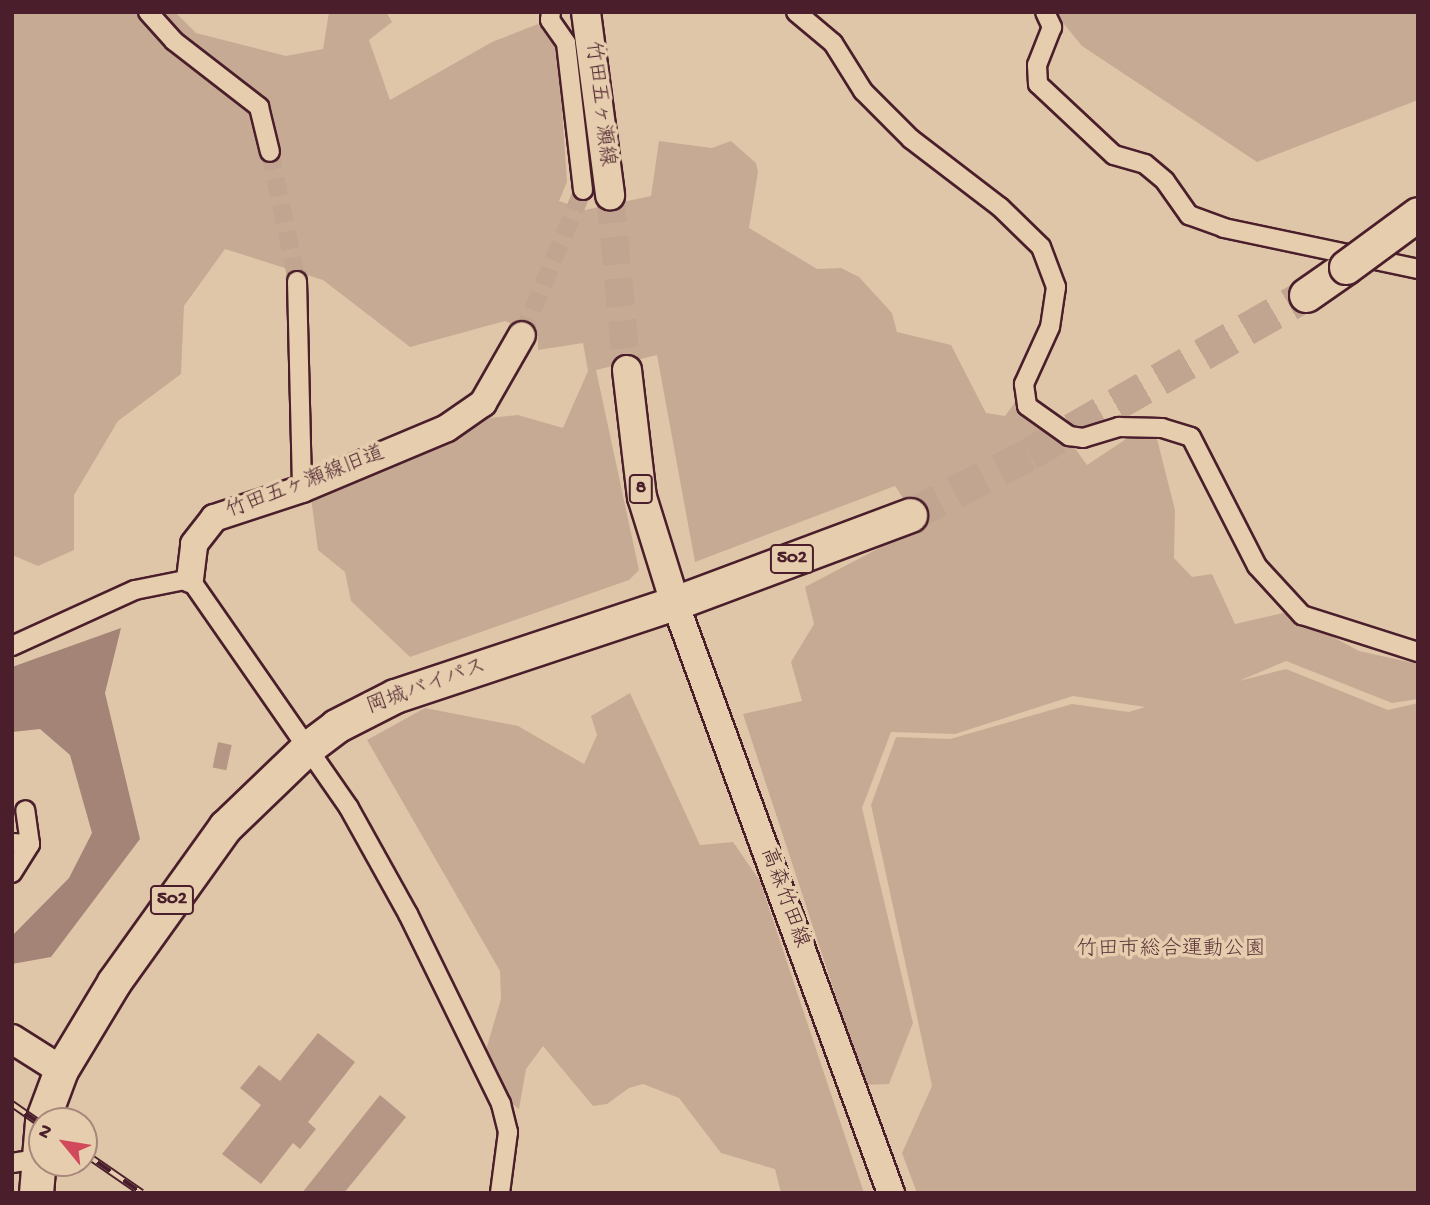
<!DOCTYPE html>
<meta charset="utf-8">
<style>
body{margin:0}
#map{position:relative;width:1430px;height:1205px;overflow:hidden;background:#e0c6a9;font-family:"Gochi Hand","Klee One",sans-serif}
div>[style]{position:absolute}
.green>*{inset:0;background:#c7aa94}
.water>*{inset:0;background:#a48477}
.building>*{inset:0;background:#b69786;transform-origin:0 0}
.street-tunnel>*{height:18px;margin-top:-9px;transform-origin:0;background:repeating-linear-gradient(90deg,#c2a590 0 18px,transparent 0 27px)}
.primary-tunnel>*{height:28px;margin-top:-14px;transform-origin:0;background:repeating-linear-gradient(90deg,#c2a590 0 28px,transparent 0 42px)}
.highway-tunnel>*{height:33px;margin-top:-16.5px;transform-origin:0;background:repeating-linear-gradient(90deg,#c2a590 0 33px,transparent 0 50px)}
.roads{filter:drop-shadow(2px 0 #4a1f2b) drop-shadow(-2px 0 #4a1f2b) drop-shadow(0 2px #4a1f2b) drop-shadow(0 -2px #4a1f2b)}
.street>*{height:18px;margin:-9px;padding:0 9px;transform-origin:9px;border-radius:9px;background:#e6cdae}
.secondary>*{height:26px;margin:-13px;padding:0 13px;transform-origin:13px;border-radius:13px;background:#e6cdae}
.primary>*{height:28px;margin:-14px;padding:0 14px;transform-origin:14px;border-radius:14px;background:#e6cdae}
.highway>*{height:33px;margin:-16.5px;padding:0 16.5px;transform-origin:16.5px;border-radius:16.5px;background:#e6cdae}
.rail>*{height:8px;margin-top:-4px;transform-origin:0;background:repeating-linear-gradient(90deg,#e6cdae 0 16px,#4a1f2b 0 32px);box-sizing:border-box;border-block:2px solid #4a1f2b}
.bridges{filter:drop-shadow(2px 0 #4a1f2b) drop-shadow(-2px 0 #4a1f2b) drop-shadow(0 2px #4a1f2b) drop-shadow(0 -2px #4a1f2b)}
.highway-bridge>*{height:33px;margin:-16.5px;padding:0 16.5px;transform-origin:16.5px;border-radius:16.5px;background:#e6cdae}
span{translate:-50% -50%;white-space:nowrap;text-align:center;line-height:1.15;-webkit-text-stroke:7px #e6cdae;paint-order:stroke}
.shield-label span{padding:2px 5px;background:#e6cdae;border:2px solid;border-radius:5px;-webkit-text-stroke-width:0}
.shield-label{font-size:19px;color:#4a1f2b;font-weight:700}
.street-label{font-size:21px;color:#4a1f2b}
.park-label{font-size:21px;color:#5d343b}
.frame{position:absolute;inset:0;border:14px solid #4a1f2b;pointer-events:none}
.north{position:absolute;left:28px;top:1107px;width:70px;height:70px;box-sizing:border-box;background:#e6cdae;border:2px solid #a8877a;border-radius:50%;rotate:300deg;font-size:19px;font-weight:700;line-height:28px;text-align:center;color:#4a1f2b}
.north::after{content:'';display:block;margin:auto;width:24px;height:32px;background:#d1495b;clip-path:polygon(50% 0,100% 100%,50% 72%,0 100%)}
</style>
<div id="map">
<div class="green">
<i style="clip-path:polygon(12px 12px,175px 12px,196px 33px,286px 56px,323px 49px,329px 12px,386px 12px,392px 22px,369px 40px,390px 100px,492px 42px,538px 24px,558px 52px,567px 182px,559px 201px,585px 210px,651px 196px,659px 141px,712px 148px,731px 141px,756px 163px,758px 172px,749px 228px,817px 269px,841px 268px,859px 277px,892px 313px,897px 332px,951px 345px,986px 413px,1005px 416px,1021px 394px,1063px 432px,1087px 465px,1135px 433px,1156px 435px,1175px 510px,1174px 558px,1192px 577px,1212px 574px,1235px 624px,1287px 612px,1359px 651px,1418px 664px,1418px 699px,1392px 703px,1286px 661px,1239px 681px,1286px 669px,1388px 710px,1418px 703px,1418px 1193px,917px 1193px,902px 1153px,932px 1086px,871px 805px,896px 737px,950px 739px,1072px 704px,1129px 712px,1145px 707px,1073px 696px,955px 734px,891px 732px,862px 808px,913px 1023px,889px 1084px,865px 1085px,743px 714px,802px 701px,791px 662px,814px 624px,805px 587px,921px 526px,895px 486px,695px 562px,657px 355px,596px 370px,639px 570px,629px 580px,410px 657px,351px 601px,345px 572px,318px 550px,311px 498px,481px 419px,518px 415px,563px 428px,588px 371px,583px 343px,538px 350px,538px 335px,505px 321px,410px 347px,323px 280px,225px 249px,184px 306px,181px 374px,118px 421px,74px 495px,74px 550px,38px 566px,12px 555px)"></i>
<i style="clip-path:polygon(1054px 12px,1418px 12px,1418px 100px,1257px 162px,1082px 46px)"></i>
<i style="clip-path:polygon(630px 693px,700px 845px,733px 842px,760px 881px,864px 1193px,781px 1193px,775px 1169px,721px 1153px,679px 1098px,643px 1084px,629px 1088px,607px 1104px,593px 1106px,543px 1046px,526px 1069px,519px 1109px,508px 1101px,488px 1063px,486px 1050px,501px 999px,500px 971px,367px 740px,425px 708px,518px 726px,584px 764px,597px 735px,591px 716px)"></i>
</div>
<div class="water">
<i style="clip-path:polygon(121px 628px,105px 693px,140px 839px,51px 957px,12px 964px,12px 936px,69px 878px,92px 833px,70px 755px,40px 729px,12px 732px,12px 667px)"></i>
</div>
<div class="building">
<i style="left:218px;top:742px;width:14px;height:26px;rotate:12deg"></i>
<i style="clip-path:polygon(318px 1033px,355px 1062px,308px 1122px,316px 1129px,300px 1149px,293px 1143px,261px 1184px,222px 1154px,261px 1105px,240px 1088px,259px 1065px,280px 1081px)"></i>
<i style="clip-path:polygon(380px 1095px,406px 1117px,344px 1193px,302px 1193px)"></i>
</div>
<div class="street-tunnel">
<i style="left:270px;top:152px;width:132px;rotate:78.2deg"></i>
<i style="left:522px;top:335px;width:157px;rotate:-67.2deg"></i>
</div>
<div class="primary-tunnel">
<i style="left:610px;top:195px;width:176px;rotate:84.5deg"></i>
</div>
<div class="highway-tunnel">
<i style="left:910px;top:515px;width:134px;rotate:-27.1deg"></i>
<i style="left:1029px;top:454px;width:319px;rotate:-29.9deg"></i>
</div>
<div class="roads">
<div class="street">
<i style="left:148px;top:12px;width:39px;rotate:48deg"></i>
<i style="left:174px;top:41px;width:108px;rotate:37.8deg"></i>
<i style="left:259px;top:107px;width:46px;rotate:76.3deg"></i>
<i style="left:551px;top:12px;width:8px;rotate:97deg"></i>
<i style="left:550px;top:20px;width:28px;rotate:55deg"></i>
<i style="left:566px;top:43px;width:148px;rotate:83.4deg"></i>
<i style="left:796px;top:12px;width:48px;rotate:40deg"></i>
<i style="left:833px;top:43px;width:57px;rotate:58deg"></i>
<i style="left:863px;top:91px;width:68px;rotate:45deg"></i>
<i style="left:911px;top:139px;width:112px;rotate:37.4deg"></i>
<i style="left:1000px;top:207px;width:57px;rotate:44.3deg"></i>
<i style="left:1041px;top:247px;width:43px;rotate:69.4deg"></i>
<i style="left:1056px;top:287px;width:40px;rotate:98.5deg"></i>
<i style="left:1050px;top:327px;width:63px;rotate:114.5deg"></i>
<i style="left:1024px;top:384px;width:22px;rotate:82deg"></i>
<i style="left:1027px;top:406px;width:52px;rotate:35.5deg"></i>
<i style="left:1069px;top:436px;width:14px;rotate:8deg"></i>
<i style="left:1083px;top:438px;width:38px;rotate:-17deg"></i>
<i style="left:1119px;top:427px;width:43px;rotate:1.3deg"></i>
<i style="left:1162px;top:428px;width:30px;rotate:17deg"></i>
<i style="left:1191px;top:437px;width:145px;rotate:62.9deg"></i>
<i style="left:1257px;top:566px;width:67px;rotate:47.4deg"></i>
<i style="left:1302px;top:615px;width:122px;rotate:17.7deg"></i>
<i style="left:1045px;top:12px;width:17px;rotate:65deg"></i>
<i style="left:1052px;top:27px;width:41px;rotate:111.5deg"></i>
<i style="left:1037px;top:65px;width:19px;rotate:87deg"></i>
<i style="left:1038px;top:84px;width:104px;rotate:43.1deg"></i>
<i style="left:1114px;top:155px;width:32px;rotate:16deg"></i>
<i style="left:1145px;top:164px;width:26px;rotate:40deg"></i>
<i style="left:1165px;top:181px;width:42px;rotate:54.8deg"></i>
<i style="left:1189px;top:215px;width:37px;rotate:20deg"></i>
<i style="left:1224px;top:228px;width:198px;rotate:11.9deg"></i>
<i style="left:297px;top:281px;width:208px;rotate:88.6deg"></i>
<i style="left:12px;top:646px;width:135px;rotate:-24.5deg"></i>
<i style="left:135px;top:590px;width:56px;rotate:-11.3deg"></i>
<i style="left:190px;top:579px;width:279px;rotate:55.2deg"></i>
<i style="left:349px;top:808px;width:121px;rotate:60.9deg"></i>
<i style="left:408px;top:914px;width:212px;rotate:63.9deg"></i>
<i style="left:501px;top:1104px;width:29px;rotate:76deg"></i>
<i style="left:508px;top:1132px;width:62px;rotate:97.5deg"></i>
<i style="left:12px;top:843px;width:18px;rotate:3deg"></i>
<i style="left:12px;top:873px;width:34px;rotate:-58deg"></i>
<i style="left:30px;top:844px;width:34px;rotate:-98deg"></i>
<i style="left:12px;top:1163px;width:24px;rotate:-9deg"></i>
</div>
<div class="secondary">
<i style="left:190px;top:579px;width:35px;rotate:-83deg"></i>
<i style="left:194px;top:544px;width:33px;rotate:-52deg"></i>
<i style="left:214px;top:518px;width:93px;rotate:-18.2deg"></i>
<i style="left:302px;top:489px;width:157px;rotate:-22.8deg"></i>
<i style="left:447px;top:428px;width:44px;rotate:-34.8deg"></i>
<i style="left:483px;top:403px;width:78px;rotate:-60.2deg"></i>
<i style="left:675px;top:603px;width:628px;rotate:69.89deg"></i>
</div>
<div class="primary">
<i style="left:586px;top:12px;width:185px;rotate:82.5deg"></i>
<i style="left:627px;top:370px;width:128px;rotate:83.3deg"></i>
<i style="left:642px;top:497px;width:111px;rotate:72.7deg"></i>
<i style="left:12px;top:1039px;width:58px;rotate:32.3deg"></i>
</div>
<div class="highway">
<i style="left:1306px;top:295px;width:49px;rotate:-35deg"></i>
<i style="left:42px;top:1121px;width:54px;rotate:-69.6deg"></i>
<i style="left:61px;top:1070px;width:103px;rotate:-58.9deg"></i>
<i style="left:114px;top:982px;width:191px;rotate:-54.4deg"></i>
<i style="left:225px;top:827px;width:112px;rotate:-43.9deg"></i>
<i style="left:306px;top:749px;width:38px;rotate:-37deg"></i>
<i style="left:336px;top:726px;width:66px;rotate:-27deg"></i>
<i style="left:395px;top:696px;width:295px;rotate:-18.4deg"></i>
<i style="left:675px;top:603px;width:251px;rotate:-20.5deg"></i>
<i style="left:36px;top:1193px;width:71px;rotate:-85.2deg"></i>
</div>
</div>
<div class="rail">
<i style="left:12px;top:1104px;width:37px;rotate:35deg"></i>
<i style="left:84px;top:1153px;width:70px;rotate:34.6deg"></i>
</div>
<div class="bridges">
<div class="highway-bridge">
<i style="left:1346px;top:267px;width:89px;rotate:-36.4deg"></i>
</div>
</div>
<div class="shield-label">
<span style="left:641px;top:489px">8</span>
<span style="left:792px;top:559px">502</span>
<span style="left:172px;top:900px">502</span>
</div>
<div class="street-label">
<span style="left:598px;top:104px;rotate:83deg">竹田五ヶ瀬線</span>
<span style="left:306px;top:484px;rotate:-21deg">竹田五ヶ瀬線旧道</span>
<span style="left:427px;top:688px;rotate:-20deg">岡城バイパス</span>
<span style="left:783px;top:898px;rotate:70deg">高森竹田線</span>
</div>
<div class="park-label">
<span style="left:1171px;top:951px">竹田市総合運動公園</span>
</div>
<div class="frame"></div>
<div class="north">N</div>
</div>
